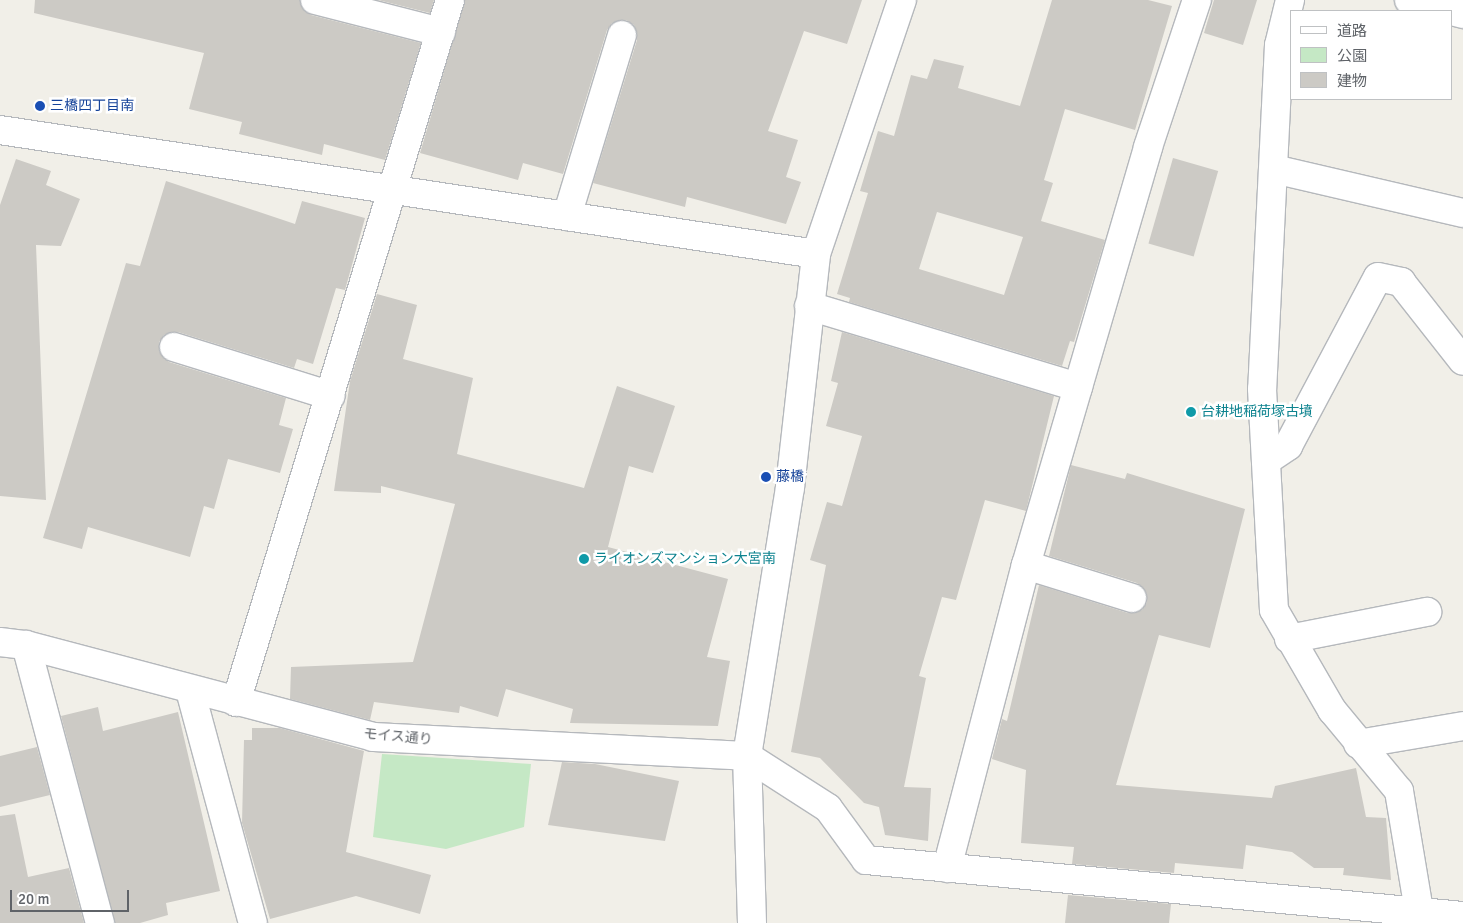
<!DOCTYPE html>
<meta charset="utf-8">
<style>
body{margin:0}
#map{position:relative;width:1463px;height:923px;overflow:hidden;background:#f1efe8;font-family:Signika,"Noto Sans JP",sans-serif}
div>[style]{position:absolute}
.green>*{inset:0;background:#c5e8c5}
.building>*{inset:0;background:#cccac5;transform-origin:0 0}
.roads{filter:drop-shadow(1px 0 #b5b8bc) drop-shadow(-1px 0 #b5b8bc) drop-shadow(0 1px #b5b8bc) drop-shadow(0 -1px #b5b8bc)}
.minor>*{height:28px;margin:-14px;padding:0 14px;transform-origin:14px;border-radius:14px;background:#fff}
.dots>*{width:14px;height:14px;translate:-50% -50%;box-sizing:border-box;border:2px solid #fff;border-radius:50%}
span{translate:-50% -50%;white-space:nowrap;text-align:center;line-height:1.15;-webkit-text-stroke:5px #fff;paint-order:stroke}
.transit-label{font-size:14px;color:#164399}
.left{translate:0 -50%;text-align:left}
.culture-label{font-size:14px;color:#0d838f}
.street-label{font-size:14px;color:#5f6368}
.legend{position:absolute;left:1290px;top:10px;width:162px;height:90px;box-sizing:border-box;background:#fff;border:1px solid #bfc1c3;margin:0;padding:6px 9px;list-style:none;font-size:15px;color:#5f6368}
.legend li{display:flex;align-items:center;gap:10px;height:25px}
.legend b{width:25px;border:1px solid #bfc1c3}
.scale{position:absolute;left:10px;top:890px;width:119px;height:22px;box-sizing:border-box;border:2px solid #5f6368;border-top:0;padding-left:6px;font-size:15px;line-height:18px;white-space:nowrap;color:#5f6368;-webkit-text-stroke:4px #fff;paint-order:stroke}
</style>
<div id="map">
<div class="green">
<i style="clip-path:polygon(382px 754px,531px 764px,524px 827px,446px 849px,373px 837px)"></i>
</div>
<div class="building">
<i style="clip-path:polygon(35px 0,300px 0,311px 15px,421px 43px,385px 160px,324px 144px,322px 155px,239px 134px,242px 122px,189px 109px,204px 53px,34px 13px)"></i>
<i style="clip-path:polygon(378px 0,434px 0,430px 13px)"></i>
<i style="clip-path:polygon(465px 0,862px 0,847px 44px,804px 31px,768px 131px,798px 140px,786px 177px,801px 182px,786px 224px,687px 197px,685px 207px,593px 183px,637px 40px,634px 25px,626px 20px,612px 23px,607px 30px,563px 174px,523px 163px,518px 180px,420px 153px)"></i>
<i style="clip-path:polygon(evenodd,1052px 0,1148px 0,1172px 6px,1135px 130px,1065px 109px,1044px 180px,1053px 183px,1041px 221px,1105px 240px,1074px 342px,1070px 341px,1062px 366px,849px 302px,850px 298px,837px 294px,868px 193px,860px 191px,878px 131px,894px 136px,911px 75px,927px 79px,934px 59px,964px 66px,958px 88px,1020px 106px,1052px 0,937px 212px,1023px 237px,1004px 295px,919px 269px,937px 212px)"></i>
<i style="clip-path:polygon(1214px 0,1257px 0,1243px 45px,1204px 33px)"></i>
<i style="left:1173px;top:158px;width:47px;height:89px;rotate:16deg"></i>
<i style="clip-path:polygon(16px 159px,51px 171px,46px 185px,80px 199px,61px 246px,36px 245px,46px 500px,0 496px,0 205px)"></i>
<i style="clip-path:polygon(166px 181px,295px 224px,302px 201px,365px 218px,345px 290px,336px 288px,313px 364px,297px 359px,294px 368px,178px 332px,164px 335px,159px 342px,159px 351px,169px 362px,286px 398px,279px 425px,293px 429px,280px 473px,228px 459px,214px 509px,204px 506px,190px 557px,88px 527px,82px 549px,43px 538px,126px 263px,140px 266px)"></i>
<i style="clip-path:polygon(377px 294px,417px 305px,403px 359px,473px 378px,457px 454px,584px 488px,617px 386px,675px 406px,653px 473px,629px 466px,608px 547px,728px 579px,707px 657px,730px 661px,718px 726px,570px 723px,573px 709px,506px 689px,498px 717px,460px 706px,459px 713px,374px 702px,370px 720px,290px 699px,291px 667px,413px 662px,455px 504px,381px 486px,381px 493px,334px 491px,350px 381px)"></i>
<i style="clip-path:polygon(842px 332px,1054px 396px,1026px 511px,985px 500px,956px 600px,942px 597px,919px 676px,926px 678px,904px 787px,931px 788px,928px 841px,885px 835px,879px 807px,864px 803px,820px 758px,791px 752px,826px 565px,810px 560px,827px 502px,842px 506px,862px 436px,826px 426px,838px 383px,831px 381px)"></i>
<i style="clip-path:polygon(1071px 465px,1125px 479px,1127px 473px,1245px 509px,1210px 648px,1159px 635px,1116px 785px,1272px 798px,1275px 786px,1356px 768px,1366px 817px,1386px 818px,1391px 880px,1343px 875px,1344px 868px,1314px 868px,1292px 852px,1246px 845px,1243px 869px,1175px 863px,1174px 873px,1072px 864px,1074px 847px,1021px 843px,1026px 770px,992px 759px,1002px 719px,1007px 721px,1039px 585px,1128px 613px,1142px 610px,1147px 602px,1147px 594px,1137px 583px,1049px 556px)"></i>
<i style="clip-path:polygon(98px 707px,103px 731px,178px 712px,220px 891px,166px 903px,168px 915px,140px 923px,115px 923px,61px 716px)"></i>
<i style="clip-path:polygon(252px 728px,280px 728px,364px 751px,346px 852px,431px 875px,420px 914px,356px 896px,270px 919px,242px 823px,244px 740px,252px 740px)"></i>
<i style="clip-path:polygon(37px 747px,50px 795px,0 807px,0 756px)"></i>
<i style="clip-path:polygon(562px 762px,595px 764px,679px 781px,665px 841px,548px 825px)"></i>
<i style="clip-path:polygon(15px 814px,28px 877px,69px 868px,84px 923px,0 923px,0 816px)"></i>
<i style="clip-path:polygon(1068px 895px,1171px 904px,1169px 923px,1065px 923px)"></i>
</div>
<div class="roads">
<div class="minor">
<i style="left:315px;top:0;width:130px;rotate:14.3deg"></i>
<i style="left:1290px;top:0;width:46px;rotate:103.7deg"></i>
<i style="left:1279px;top:45px;width:344px;rotate:92.8deg"></i>
<i style="left:1262px;top:389px;width:221px;rotate:86.9deg"></i>
<i style="left:1274px;top:610px;width:116px;rotate:59.9deg"></i>
<i style="left:1332px;top:710px;width:105px;rotate:50.4deg"></i>
<i style="left:1399px;top:791px;width:122px;rotate:80.5deg"></i>
<i style="left:1419px;top:911px;width:12px;rotate:104deg"></i>
<i style="left:1409px;top:0;width:56px;rotate:14.5deg"></i>
<i style="left:0;top:130px;width:825px;rotate:8.64deg"></i>
<i style="left:1274px;top:169px;width:194px;rotate:13.1deg"></i>
<i style="left:567px;top:216px;width:189px;rotate:-73.1deg"></i>
<i style="left:809px;top:306px;width:281px;rotate:16.8deg"></i>
<i style="left:174px;top:347px;width:164px;rotate:17.3deg"></i>
<i style="left:1266px;top:461px;width:27px;rotate:-34deg"></i>
<i style="left:1288px;top:446px;width:191px;rotate:-62deg"></i>
<i style="left:1378px;top:277px;width:24px;rotate:12deg"></i>
<i style="left:1401px;top:282px;width:100px;rotate:51.9deg"></i>
<i style="left:1026px;top:565px;width:111px;rotate:17.3deg"></i>
<i style="left:1289px;top:639px;width:141px;rotate:-11.1deg"></i>
<i style="left:0;top:642px;width:26px;rotate:7deg"></i>
<i style="left:26px;top:645px;width:359px;rotate:14.8deg"></i>
<i style="left:373px;top:737px;width:374px;rotate:2.9deg"></i>
<i style="left:747px;top:756px;width:96px;rotate:32.7deg"></i>
<i style="left:828px;top:808px;width:64px;rotate:53.8deg"></i>
<i style="left:866px;top:860px;width:600px;rotate:5.36deg"></i>
<i style="left:26px;top:645px;width:288px;rotate:75.1deg"></i>
<i style="left:190px;top:690px;width:241px;rotate:74.9deg"></i>
<i style="left:236px;top:702px;width:734px;rotate:-73.05deg"></i>
<i style="left:1358px;top:744px;width:107px;rotate:-9.7deg"></i>
<i style="left:947px;top:868px;width:313px;rotate:-75.4deg"></i>
<i style="left:1026px;top:565px;width:435px;rotate:-73.7deg"></i>
<i style="left:1148px;top:147px;width:155px;rotate:-71.6deg"></i>
<i style="left:752px;top:923px;width:167px;rotate:-91.7deg"></i>
<i style="left:747px;top:756px;width:272px;rotate:-80.9deg"></i>
<i style="left:790px;top:487px;width:234px;rotate:-83.6deg"></i>
<i style="left:816px;top:254px;width:268px;rotate:-71.3deg"></i>
</div>
</div>
<div class="dots">
<i style="left:40px;top:106px;background:#1a4fb4"></i>
<i style="left:1191px;top:412px;background:#0f9aa8"></i>
<i style="left:766px;top:477px;background:#1a4fb4"></i>
<i style="left:584px;top:559px;background:#0f9aa8"></i>
</div>
<div class="transit-label">
<span class="left" style="left:50px;top:106px">三橋四丁目南</span>
<span class="left" style="left:776px;top:477px">藤橋</span>
</div>
<div class="culture-label">
<span class="left" style="left:1201px;top:412px">台耕地稲荷塚古墳</span>
<span class="left" style="left:594px;top:559px">ライオンズマンション大宮南</span>
</div>
<div class="street-label">
<span style="left:398px;top:737px;rotate:5deg">モイス通り</span>
</div>
<ul class="legend">
<li><b style="height:6px;background:#fff"></b>道路</li>
<li><b style="height:14px;background:#c5e8c5"></b>公園</li>
<li><b style="height:14px;background:#cccac5"></b>建物</li>
</ul>
<div class="scale">20 m</div>
</div>
